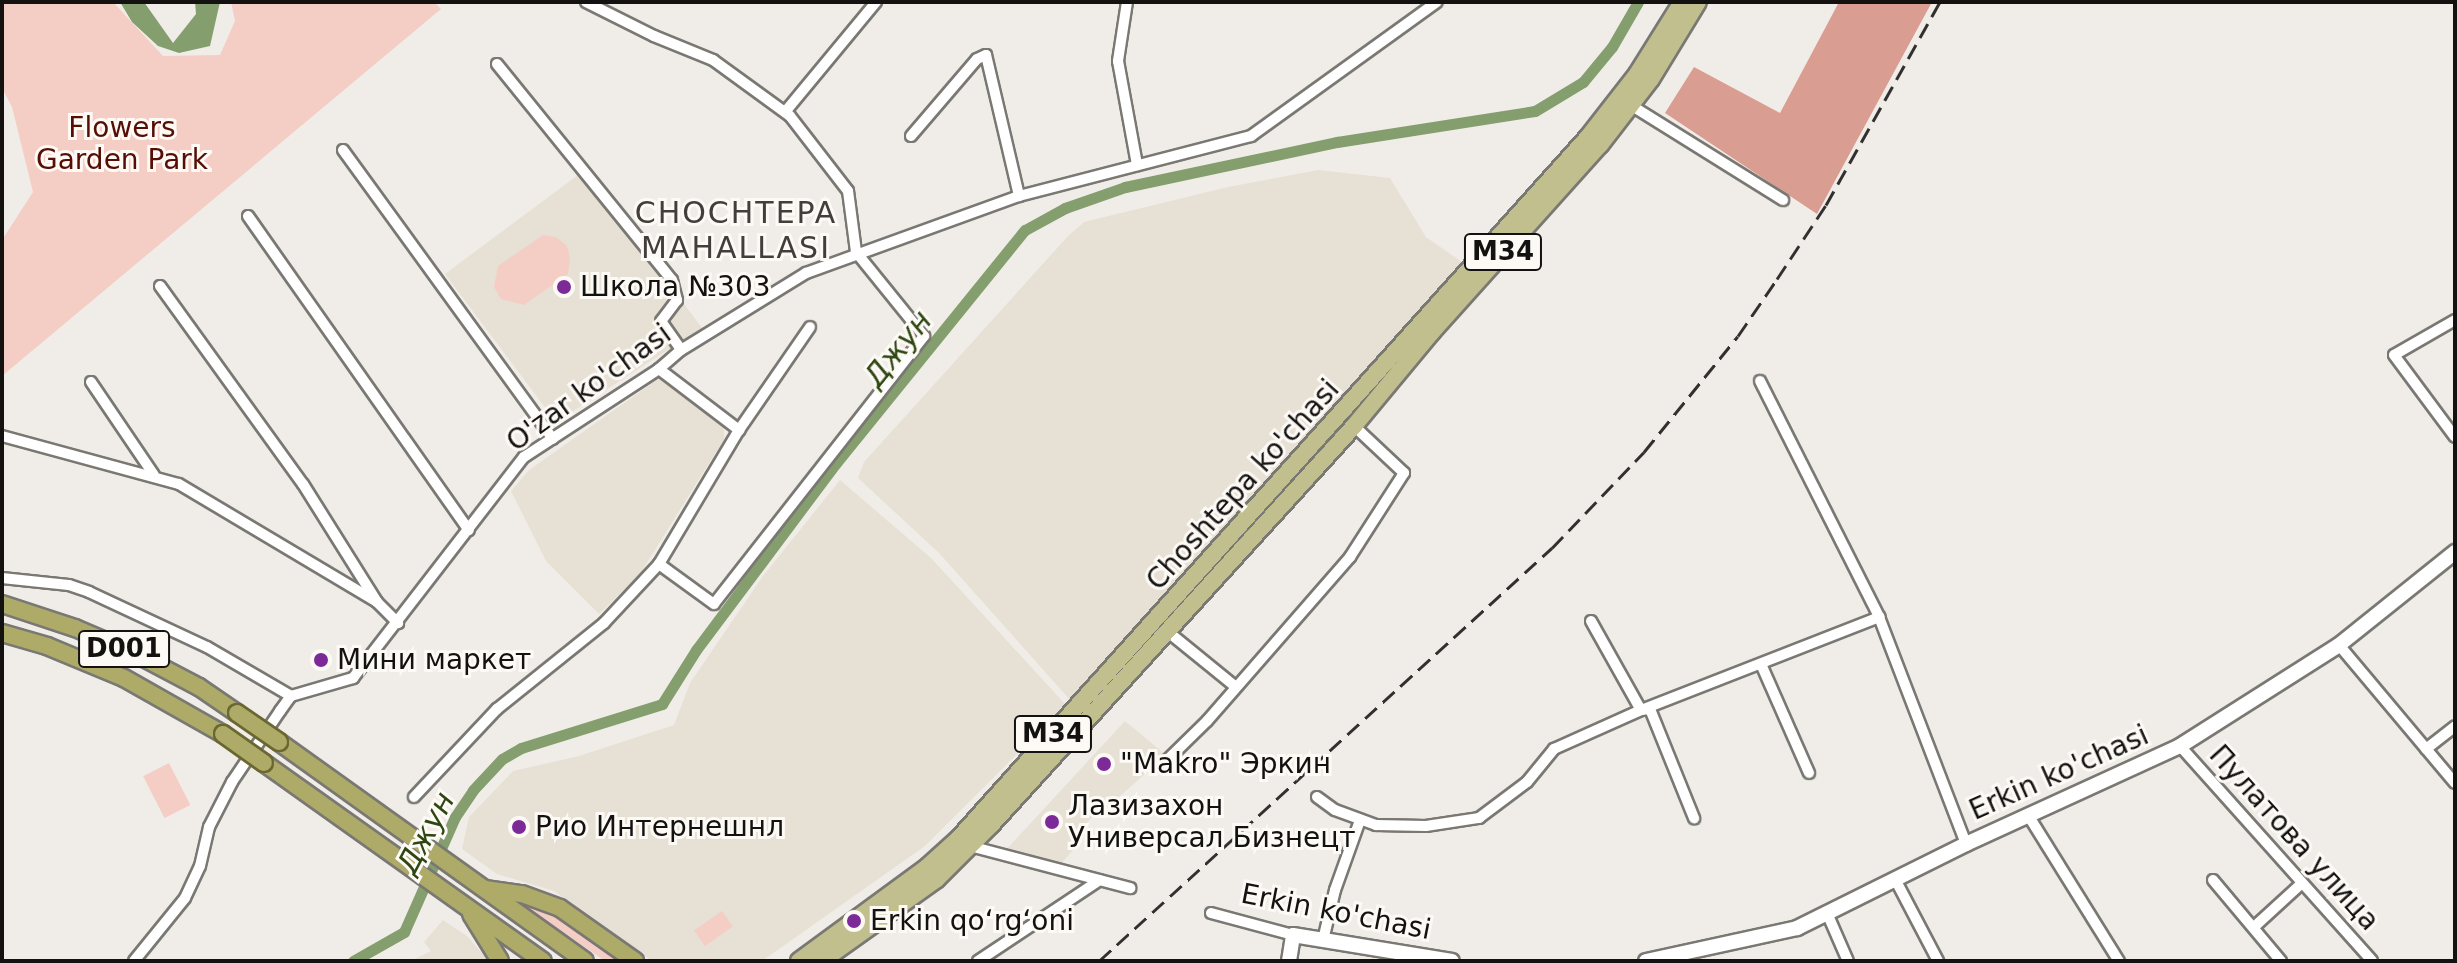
<!DOCTYPE html>
<meta charset="utf-8">
<style>
body{margin:0}
#map{position:relative;width:2457px;height:963px;overflow:hidden;background:#f0ede8;font-family:"DejaVu Sans",sans-serif}
div>[style]{position:absolute}
.built>*{inset:0;background:#e7e0d5}
.green>*{inset:0;background:#f4cdc5;transform-origin:0 0}
.forest>*{inset:0;background:#da9d92}
.water>*{inset:0;background:#849e6e}
.canal>*{height:11px;margin:-5.5px;padding:0 5.5px;transform-origin:5.5px;border-radius:5.5px;background:#849e6e}
.roads{filter:drop-shadow(2px 0 #7a7873) drop-shadow(-2px 0 #7a7873) drop-shadow(0 2px #7a7873) drop-shadow(0 -2px #7a7873)}
.minor>*{height:10px;margin:-5px;padding:0 5px;transform-origin:5px;border-radius:5px;background:#fff}
.secondary>*{height:14px;margin:-7px;padding:0 7px;transform-origin:7px;border-radius:7px;background:#fff}
.primary>*{height:16px;margin:-8px;padding:0 8px;transform-origin:8px;border-radius:8px;background:#c2bf8e}
.trunk>*{height:16px;margin:-8px;padding:0 8px;transform-origin:8px;border-radius:8px;background:#aeaa68}
.rail>*{height:3px;margin-top:-1.5px;transform-origin:0;background:repeating-linear-gradient(90deg,#31302f 0 16px,transparent 0 24px)}
.bridges{filter:drop-shadow(2px 0 #6a6731) drop-shadow(-2px 0 #6a6731) drop-shadow(0 2px #6a6731) drop-shadow(0 -2px #6a6731)}
.trunk-bridge>*{height:16px;margin:-8px;padding:0 8px;transform-origin:8px;border-radius:8px;background:#aeaa68}
.dots>*{width:22px;height:22px;translate:-50% -50%;box-sizing:border-box;border:4px solid #fdfaf6;border-radius:50%}
span{translate:-50% -50%;white-space:nowrap;text-align:center;line-height:1.15;-webkit-text-stroke:6px #fdfaf6;paint-order:stroke}
.shield-label span{padding:2px 6px;background:#fdfaf6;border:2px solid;border-radius:6px;-webkit-text-stroke-width:0}
.shield-label{font-size:26px;color:#131211;font-weight:700}
.park-label{font-size:28px;color:#550d04}
.poi-label{font-size:28px;color:#131211}
.left{translate:0 -50%;text-align:left}
.street-label{font-size:28px;color:#131211}
.neighbourhood-label{font-size:30px;color:#413e3b;letter-spacing:2px}
.water-label{font-size:30px;color:#2e4712;font-style:italic}
.frame{position:absolute;inset:0;border:4px solid #131211;pointer-events:none}
</style>
<div id="map">
<div class="built">
<i style="clip-path:polygon(1318px 170px,1390px 178px,1426px 237px,1469px 267px,1277px 467px,1071px 701px,939px 553px,858px 478px,864px 462px,1068px 236px,1084px 222px,1228px 187px)"></i>
<i style="clip-path:polygon(578px 175px,637px 241px,702px 328px,556px 422px,445px 274px)"></i>
<i style="clip-path:polygon(661px 377px,724px 425px,724px 439px,640px 574px,599px 614px,546px 561px,511px 491px,529px 470px)"></i>
<i style="clip-path:polygon(840px 480px,931px 558px,1066px 705px,925px 846px,762px 961px,652px 961px,554px 891px,497px 874px,462px 849px,469px 817px,513px 771px,579px 756px,674px 725px,690px 683px,763px 576px)"></i>
<i style="clip-path:polygon(1125px 721px,1166px 755px,1162px 759px,1112px 803px,1108px 799px,1083px 827px,1087px 833px,1062px 863px,1055px 866px,1004px 852px)"></i>
<i style="clip-path:polygon(443px 920px,467px 936px,489px 961px,411px 961px,431px 951px,424px 942px)"></i>
</div>
<div class="green">
<i style="clip-path:polygon(2px 2px,113px 2px,163px 56px,220px 55px,235px 21px,231px 2px,434px 2px,441px 9px,2px 376px,2px 240px,33px 192px,12px 107px,2px 88px)"></i>
<i style="clip-path:polygon(543px 235px,556px 237px,567px 246px,570px 258px,568px 274px,524px 305px,501px 299px,494px 287px,498px 266px)"></i>
<i style="left:169px;top:763px;width:47px;height:29px;rotate:63deg"></i>
<i style="clip-path:polygon(521px 903px,557px 918px,620px 961px,605px 961px)"></i>
<i style="left:722px;top:911px;width:19px;height:34px;rotate:55deg"></i>
</div>
<div class="forest">
<i style="clip-path:polygon(1839px 2px,1932px 2px,1817px 214px,1665px 113px,1694px 67px,1780px 113px)"></i>
</div>
<div class="water">
<i style="clip-path:polygon(120px 2px,144px 2px,173px 43px,196px 14px,195px 2px,220px 2px,210px 46px,179px 53px,158px 46px,132px 22px)"></i>
</div>
<div class="canal">
<i style="left:353px;top:961px;width:59px;rotate:-29.6deg"></i>
<i style="left:404px;top:932px;width:126px;rotate:-66.1deg"></i>
<i style="left:455px;top:817px;width:32px;rotate:-56deg"></i>
<i style="left:473px;top:790px;width:42px;rotate:-46.9deg"></i>
<i style="left:502px;top:759px;width:22px;rotate:-30deg"></i>
<i style="left:521px;top:748px;width:148px;rotate:-17.3deg"></i>
<i style="left:662px;top:704px;width:64px;rotate:-57.8deg"></i>
<i style="left:696px;top:650px;width:234px;rotate:-53.2deg"></i>
<i style="left:836px;top:463px;width:300px;rotate:-51deg"></i>
<i style="left:1025px;top:230px;width:46px;rotate:-28.8deg"></i>
<i style="left:1065px;top:208px;width:64px;rotate:-19.3deg"></i>
<i style="left:1125px;top:187px;width:217px;rotate:-12deg"></i>
<i style="left:1337px;top:142px;width:200px;rotate:-8.9deg"></i>
<i style="left:1535px;top:111px;width:56px;rotate:-31.1deg"></i>
<i style="left:1583px;top:82px;width:45px;rotate:-50.4deg"></i>
<i style="left:1612px;top:47px;width:52px;rotate:-60deg"></i>
</div>
<div class="roads">
<div class="minor">
<i style="left:586px;top:2px;width:76px;rotate:26.6deg"></i>
<i style="left:654px;top:36px;width:64px;rotate:22.1deg"></i>
<i style="left:713px;top:60px;width:95px;rotate:36deg"></i>
<i style="left:790px;top:116px;width:95px;rotate:52.3deg"></i>
<i style="left:848px;top:191px;width:62px;rotate:82.5deg"></i>
<i style="left:856px;top:252px;width:108px;rotate:51deg"></i>
<i style="left:924px;top:336px;width:340px;rotate:128.1deg"></i>
<i style="left:714px;top:604px;width:68px;rotate:-144deg"></i>
<i style="left:1127px;top:2px;width:60px;rotate:98.7deg"></i>
<i style="left:1118px;top:61px;width:106px;rotate:79.6deg"></i>
<i style="left:497px;top:64px;width:278px;rotate:51deg"></i>
<i style="left:672px;top:280px;width:21px;rotate:76deg"></i>
<i style="left:677px;top:300px;width:26px;rotate:127deg"></i>
<i style="left:661px;top:321px;width:35px;rotate:55deg"></i>
<i style="left:1632px;top:106px;width:178px;rotate:31.9deg"></i>
<i style="left:785px;top:112px;width:143px;rotate:-50.4deg"></i>
<i style="left:911px;top:136px;width:101px;rotate:-49.4deg"></i>
<i style="left:977px;top:59px;width:10px;rotate:-24deg"></i>
<i style="left:986px;top:55px;width:145px;rotate:76.8deg"></i>
<i style="left:343px;top:150px;width:357px;rotate:54deg"></i>
<i style="left:248px;top:216px;width:384px;rotate:54.9deg"></i>
<i style="left:160px;top:286px;width:244px;rotate:54.2deg"></i>
<i style="left:303px;top:484px;width:139px;rotate:57.9deg"></i>
<i style="left:377px;top:602px;width:30px;rotate:45deg"></i>
<i style="left:2455px;top:320px;width:70px;rotate:150.2deg"></i>
<i style="left:2394px;top:355px;width:102px;rotate:53.4deg"></i>
<i style="left:659px;top:369px;width:101px;rotate:37.3deg"></i>
<i style="left:1760px;top:381px;width:264px;rotate:63.2deg"></i>
<i style="left:1879px;top:617px;width:243px;rotate:69deg"></i>
<i style="left:91px;top:382px;width:112px;rotate:55.9deg"></i>
<i style="left:2px;top:436px;width:183px;rotate:15.2deg"></i>
<i style="left:179px;top:484px;width:230px;rotate:30.8deg"></i>
<i style="left:2px;top:578px;width:67px;rotate:6deg"></i>
<i style="left:69px;top:585px;width:21px;rotate:19deg"></i>
<i style="left:89px;top:592px;width:130px;rotate:25deg"></i>
<i style="left:207px;top:647px;width:97px;rotate:30.3deg"></i>
<i style="left:1591px;top:621px;width:102px;rotate:60.7deg"></i>
<i style="left:1641px;top:710px;width:9px;rotate:-6deg"></i>
<i style="left:1650px;top:709px;width:118px;rotate:68deg"></i>
<i style="left:1167px;top:631px;width:89px;rotate:39.1deg"></i>
<i style="left:2339px;top:645px;width:180px;rotate:50deg"></i>
<i style="left:1761px;top:664px;width:119px;rotate:66.2deg"></i>
<i style="left:2180px;top:746px;width:288px;rotate:48.2deg"></i>
<i style="left:2426px;top:749px;width:37px;rotate:-38deg"></i>
<i style="left:1161px;top:766px;width:64px;rotate:-44.4deg"></i>
<i style="left:1207px;top:721px;width:218px;rotate:-48.9deg"></i>
<i style="left:1350px;top:557px;width:100px;rotate:-57.3deg"></i>
<i style="left:1404px;top:473px;width:69px;rotate:-136.8deg"></i>
<i style="left:414px;top:797px;width:121px;rotate:-46.7deg"></i>
<i style="left:497px;top:709px;width:137px;rotate:-38.8deg"></i>
<i style="left:604px;top:623px;width:81px;rotate:-47deg"></i>
<i style="left:659px;top:564px;width:156px;rotate:-59.2deg"></i>
<i style="left:739px;top:430px;width:125px;rotate:-55.4deg"></i>
<i style="left:1317px;top:797px;width:22px;rotate:36deg"></i>
<i style="left:1335px;top:810px;width:44px;rotate:20.1deg"></i>
<i style="left:1376px;top:825px;width:50px;rotate:1.1deg"></i>
<i style="left:1426px;top:826px;width:54px;rotate:-8.6deg"></i>
<i style="left:1479px;top:818px;width:60px;rotate:-36.9deg"></i>
<i style="left:1527px;top:782px;width:43px;rotate:-50.7deg"></i>
<i style="left:1554px;top:749px;width:95px;rotate:-24.1deg"></i>
<i style="left:1641px;top:710px;width:256px;rotate:-21.3deg"></i>
<i style="left:2028px;top:815px;width:172px;rotate:58.1deg"></i>
<i style="left:966px;top:845px;width:170px;rotate:14.7deg"></i>
<i style="left:1895px;top:879px;width:93px;rotate:62.3deg"></i>
<i style="left:2213px;top:880px;width:106px;rotate:50deg"></i>
<i style="left:1211px;top:913px;width:85px;rotate:15deg"></i>
<i style="left:1827px;top:913px;width:52px;rotate:66.4deg"></i>
<i style="left:2254px;top:927px;width:65px;rotate:-42.5deg"></i>
<i style="left:1323px;top:940px;width:51px;rotate:-76.5deg"></i>
<i style="left:1335px;top:890px;width:74px;rotate:-70.3deg"></i>
<i style="left:134px;top:961px;width:81px;rotate:-51deg"></i>
<i style="left:185px;top:898px;width:35px;rotate:-65deg"></i>
<i style="left:200px;top:866px;width:40px;rotate:-77deg"></i>
<i style="left:209px;top:827px;width:51px;rotate:-62.9deg"></i>
<i style="left:232px;top:782px;width:86px;rotate:-55.9deg"></i>
<i style="left:280px;top:711px;width:19px;rotate:-54deg"></i>
<i style="left:291px;top:696px;width:65px;rotate:-16.2deg"></i>
<i style="left:353px;top:678px;width:279px;rotate:-52.3deg"></i>
<i style="left:524px;top:457px;width:161px;rotate:-33.1deg"></i>
<i style="left:659px;top:369px;width:29px;rotate:-41deg"></i>
<i style="left:681px;top:350px;width:147px;rotate:-31.6deg"></i>
<i style="left:806px;top:273px;width:226px;rotate:-19.9deg"></i>
<i style="left:1019px;top:196px;width:240px;rotate:-14.5deg"></i>
<i style="left:1251px;top:136px;width:229px;rotate:-35.8deg"></i>
<i style="left:978px;top:961px;width:146px;rotate:-33.6deg"></i>
</div>
<div class="secondary">
<i style="left:1289px;top:961px;width:26px;rotate:-81deg"></i>
<i style="left:1293px;top:935px;width:161px;rotate:9.3deg"></i>
<i style="left:1646px;top:961px;width:155px;rotate:-12.3deg"></i>
<i style="left:1797px;top:928px;width:189px;rotate:-26.4deg"></i>
<i style="left:1966px;top:844px;width:235px;rotate:-24.6deg"></i>
<i style="left:2180px;top:746px;width:188px;rotate:-32.4deg"></i>
<i style="left:2339px;top:645px;width:149px;rotate:-38.7deg"></i>
</div>
<div class="primary">
<i style="left:799px;top:961px;width:159px;rotate:-36.3deg"></i>
<i style="left:927px;top:867px;width:43px;rotate:-42.2deg"></i>
<i style="left:959px;top:838px;width:942px;rotate:-48.1deg"></i>
<i style="left:1588px;top:137px;width:80px;rotate:-52.1deg"></i>
<i style="left:1637px;top:74px;width:85px;rotate:-58deg"></i>
<i style="left:822px;top:961px;width:141px;rotate:-35.5deg"></i>
<i style="left:937px;top:879px;width:76px;rotate:-45deg"></i>
<i style="left:991px;top:825px;width:539px;rotate:-47.7deg"></i>
<i style="left:1354px;top:426px;width:122px;rotate:-50.3deg"></i>
<i style="left:1432px;top:332px;width:251px;rotate:-48.1deg"></i>
<i style="left:1600px;top:145px;width:83px;rotate:-52.3deg"></i>
<i style="left:1651px;top:79px;width:90px;rotate:-58.6deg"></i>
</div>
<div class="trunk">
<i style="left:2px;top:604px;width:77px;rotate:18.2deg"></i>
<i style="left:75px;top:628px;width:69px;rotate:23.2deg"></i>
<i style="left:138px;top:655px;width:69px;rotate:27.7deg"></i>
<i style="left:199px;top:687px;width:46px;rotate:34.4deg"></i>
<i style="left:2px;top:633px;width:47px;rotate:16.1deg"></i>
<i style="left:47px;top:646px;width:83px;rotate:22.6deg"></i>
<i style="left:124px;top:678px;width:114px;rotate:29.5deg"></i>
<i style="left:279px;top:742px;width:376px;rotate:35.6deg"></i>
<i style="left:264px;top:763px;width:342px;rotate:35.4deg"></i>
<i style="left:485px;top:889px;width:37px;rotate:8deg"></i>
<i style="left:522px;top:894px;width:40px;rotate:20.2deg"></i>
<i style="left:560px;top:908px;width:92px;rotate:35.2deg"></i>
<i style="left:471px;top:914px;width:55px;rotate:58.3deg"></i>
</div>
</div>
<div class="rail">
<i style="left:1099px;top:961px;width:613px;rotate:-42.36deg"></i>
<i style="left:1552px;top:548px;width:133px;rotate:-46.2deg"></i>
<i style="left:1644px;top:452px;width:149px;rotate:-51deg"></i>
<i style="left:1738px;top:336px;width:69px;rotate:-55.6deg"></i>
<i style="left:1777px;top:279px;width:89px;rotate:-56.5deg"></i>
<i style="left:1826px;top:205px;width:233px;rotate:-60.7deg"></i>
</div>
<div class="bridges">
<div class="trunk-bridge">
<i style="left:237px;top:713px;width:51px;rotate:34.6deg"></i>
<i style="left:223px;top:734px;width:50px;rotate:35.3deg"></i>
</div>
</div>
<div class="dots">
<i style="left:564px;top:287px;background:#7d2a99"></i>
<i style="left:321px;top:660px;background:#7d2a99"></i>
<i style="left:1104px;top:764px;background:#7d2a99"></i>
<i style="left:1052px;top:822px;background:#7d2a99"></i>
<i style="left:519px;top:827px;background:#7d2a99"></i>
<i style="left:854px;top:921px;background:#7d2a99"></i>
</div>
<div class="shield-label">
<span style="left:1503px;top:252px">M34</span>
<span style="left:124px;top:649px">D001</span>
<span style="left:1053px;top:734px">M34</span>
</div>
<div class="park-label">
<span style="left:122px;top:144px">Flowers<br>Garden Park</span>
</div>
<div class="poi-label">
<span class="left" style="left:580px;top:287px">Школа №303</span>
<span class="left" style="left:337px;top:660px">Мини маркет</span>
<span class="left" style="left:1120px;top:764px">"Makro" Эркин</span>
<span class="left" style="left:1068px;top:822px">Лазизахон<br>Универсал Бизнецт</span>
<span class="left" style="left:535px;top:827px">Рио Интернешнл</span>
<span class="left" style="left:870px;top:921px">Erkin qoʻrgʻoni</span>
</div>
<div class="street-label">
<span style="left:589px;top:388px;rotate:-36deg">O'zar ko'chasi</span>
<span style="left:1243px;top:485px;rotate:-48deg">Choshtepa ko'chasi</span>
<span style="left:2059px;top:773px;rotate:-24deg">Erkin ko'chasi</span>
<span style="left:2294px;top:838px;rotate:48deg">Пулатова улица</span>
<span style="left:1336px;top:912px;rotate:11deg">Erkin ko'chasi</span>
</div>
<div class="neighbourhood-label">
<span style="left:736px;top:230px">CHOCHTEPA<br>MAHALLASI</span>
</div>
<div class="water-label">
<span style="left:898px;top:349px;rotate:-51deg">Джун</span>
<span style="left:426px;top:833px;rotate:-62deg">Джун</span>
</div>
<div class="frame"></div>
</div>
